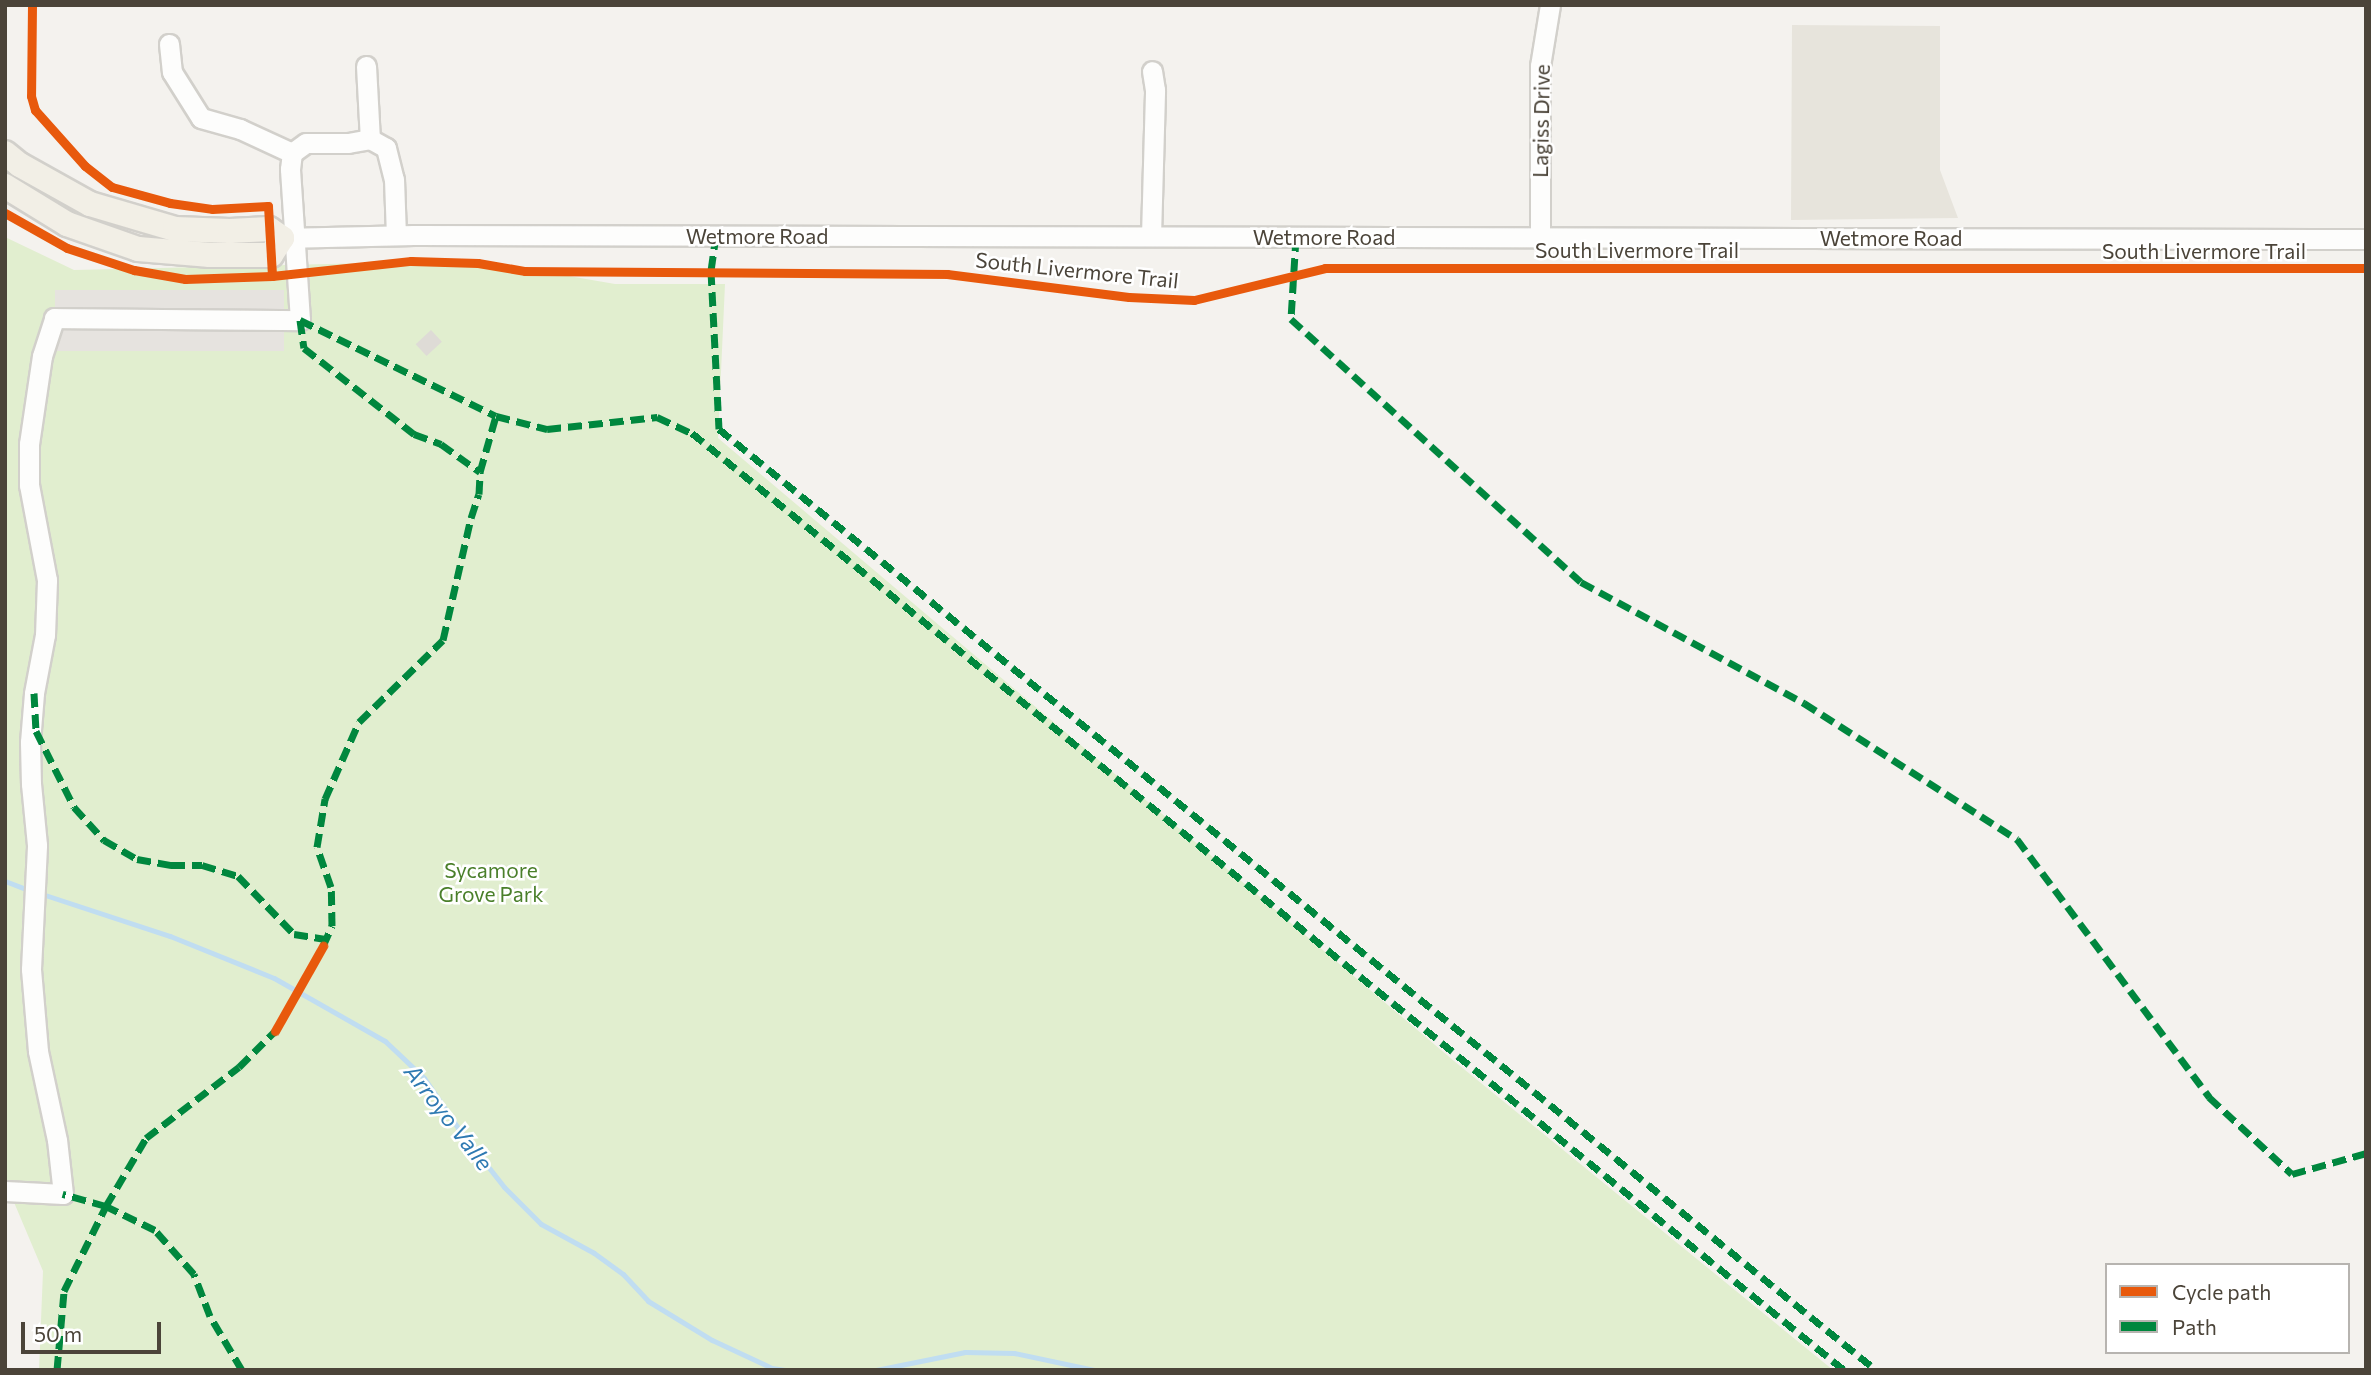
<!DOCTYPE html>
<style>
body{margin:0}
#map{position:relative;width:2371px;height:1375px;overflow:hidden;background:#f4f2ee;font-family:Commissioner,sans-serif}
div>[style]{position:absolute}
.residential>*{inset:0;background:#e7e4dc}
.green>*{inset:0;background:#e1eecf}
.parking>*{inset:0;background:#e6e3df;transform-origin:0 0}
.stream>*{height:5px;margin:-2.5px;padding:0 2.5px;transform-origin:2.5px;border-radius:2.5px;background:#c0ddf1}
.building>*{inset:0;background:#dedbd6;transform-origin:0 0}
.roads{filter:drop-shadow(2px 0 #d2d0cb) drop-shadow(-2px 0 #d2d0cb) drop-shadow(0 2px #d2d0cb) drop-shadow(0 -2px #d2d0cb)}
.minor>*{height:19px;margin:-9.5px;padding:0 9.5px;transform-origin:9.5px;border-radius:9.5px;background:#fdfdfc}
.major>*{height:24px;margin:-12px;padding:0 12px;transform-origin:12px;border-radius:12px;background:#f2efe6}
.quiet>*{height:7px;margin-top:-3.5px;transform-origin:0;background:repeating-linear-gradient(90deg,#00873e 0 14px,transparent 0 21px)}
.cycleway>*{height:9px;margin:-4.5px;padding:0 4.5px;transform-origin:4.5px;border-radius:4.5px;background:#e8590c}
span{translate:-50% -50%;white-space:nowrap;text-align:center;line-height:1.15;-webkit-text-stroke:5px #fff;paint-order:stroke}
.street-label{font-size:21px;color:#4b4439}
.park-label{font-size:21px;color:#4a7f2a}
.water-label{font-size:23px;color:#2e7ab2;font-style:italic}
.frame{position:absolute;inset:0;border:7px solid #4b4439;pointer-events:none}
.legend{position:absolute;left:2105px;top:1263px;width:245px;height:91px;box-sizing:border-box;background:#fff;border:2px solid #b7b4b0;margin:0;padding:9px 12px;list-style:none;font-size:21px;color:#4b4439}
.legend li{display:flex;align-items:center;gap:14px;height:35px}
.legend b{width:35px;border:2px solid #b7b4b0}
.scale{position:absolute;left:21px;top:1322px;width:140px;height:32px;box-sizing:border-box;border:4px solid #4b4439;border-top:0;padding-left:9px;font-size:21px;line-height:24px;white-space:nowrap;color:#4b4439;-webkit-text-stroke:5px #fff;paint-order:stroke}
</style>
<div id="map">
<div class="residential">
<i style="clip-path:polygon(1792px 25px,1940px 26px,1940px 170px,1958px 218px,1791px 220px)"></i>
</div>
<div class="green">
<i style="clip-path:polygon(5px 237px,74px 270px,412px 262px,500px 264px,615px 284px,725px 284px,718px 438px,1454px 1061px,1833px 1370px,39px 1370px,43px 1271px,5px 1181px)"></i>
</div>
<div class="parking">
<i style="left:284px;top:290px;width:61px;height:229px;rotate:90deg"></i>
</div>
<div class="stream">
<i style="left:5px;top:881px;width:26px;rotate:21deg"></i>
<i style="left:39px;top:893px;width:138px;rotate:18.2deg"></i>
<i style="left:170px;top:936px;width:112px;rotate:22deg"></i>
<i style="left:274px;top:978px;width:128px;rotate:29.6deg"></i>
<i style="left:385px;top:1041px;width:54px;rotate:43.5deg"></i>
<i style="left:424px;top:1078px;width:64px;rotate:55.8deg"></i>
<i style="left:460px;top:1131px;width:71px;rotate:51.8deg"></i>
<i style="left:504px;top:1187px;width:52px;rotate:45deg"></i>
<i style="left:541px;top:1224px;width:60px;rotate:28.7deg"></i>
<i style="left:594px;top:1253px;width:36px;rotate:36deg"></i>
<i style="left:623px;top:1274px;width:37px;rotate:47deg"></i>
<i style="left:648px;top:1301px;width:75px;rotate:31.4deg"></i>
<i style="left:712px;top:1340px;width:66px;rotate:25deg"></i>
<i style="left:772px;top:1368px;width:13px;rotate:9deg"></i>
<i style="left:876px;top:1370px;width:91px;rotate:-11.4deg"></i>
<i style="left:965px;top:1352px;width:49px;rotate:1.2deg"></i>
<i style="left:1014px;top:1353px;width:82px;rotate:12deg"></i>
</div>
<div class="building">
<i style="left:431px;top:330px;width:16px;height:21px;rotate:47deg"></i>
</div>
<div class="roads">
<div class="minor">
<i style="left:169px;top:44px;width:28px;rotate:84deg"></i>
<i style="left:172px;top:72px;width:54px;rotate:57.8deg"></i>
<i style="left:201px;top:118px;width:41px;rotate:15.8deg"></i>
<i style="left:240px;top:129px;width:57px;rotate:24.8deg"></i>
<i style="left:366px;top:66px;width:73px;rotate:86.9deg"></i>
<i style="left:1151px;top:236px;width:146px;rotate:-88.4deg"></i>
<i style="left:1155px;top:90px;width:19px;rotate:-99deg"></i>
<i style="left:1540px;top:237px;width:171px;rotate:-90deg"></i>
<i style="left:1540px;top:66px;width:62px;rotate:-80.7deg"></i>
<i style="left:282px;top:238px;width:132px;rotate:-1.3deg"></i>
<i style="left:414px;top:235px;width:1952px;rotate:0.12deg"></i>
<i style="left:5px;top:1191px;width:58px;rotate:3deg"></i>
<i style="left:63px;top:1194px;width:54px;rotate:-96.3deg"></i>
<i style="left:57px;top:1140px;width:91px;rotate:-102.1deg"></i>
<i style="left:38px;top:1051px;width:82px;rotate:-94.9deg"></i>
<i style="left:31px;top:969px;width:124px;rotate:-87.2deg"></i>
<i style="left:37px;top:845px;width:61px;rotate:-95.6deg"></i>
<i style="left:31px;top:784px;width:42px;rotate:-91.4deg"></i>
<i style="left:30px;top:742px;width:49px;rotate:-85.3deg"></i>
<i style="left:34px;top:693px;width:59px;rotate:-79.3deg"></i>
<i style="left:45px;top:635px;width:55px;rotate:-87.9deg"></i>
<i style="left:47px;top:580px;width:97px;rotate:-100.7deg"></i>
<i style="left:29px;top:485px;width:41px;rotate:-90deg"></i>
<i style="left:29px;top:444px;width:89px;rotate:-81.6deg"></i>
<i style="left:42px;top:356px;width:40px;rotate:-72deg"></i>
<i style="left:54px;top:318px;width:246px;rotate:0.5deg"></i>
<i style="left:300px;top:320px;width:151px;rotate:-93.8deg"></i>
<i style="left:290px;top:169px;width:16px;rotate:-83deg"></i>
<i style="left:292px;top:153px;width:17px;rotate:-36deg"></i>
<i style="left:306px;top:143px;width:42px"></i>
<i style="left:348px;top:143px;width:22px;rotate:-10deg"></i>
<i style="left:370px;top:139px;width:18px;rotate:29deg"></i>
<i style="left:386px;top:148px;width:32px;rotate:76deg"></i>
<i style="left:394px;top:179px;width:56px;rotate:88deg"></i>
</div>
<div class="major">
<i style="left:5px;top:153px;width:19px;rotate:39deg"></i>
<i style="left:20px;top:165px;width:80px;rotate:29.1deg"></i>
<i style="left:90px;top:204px;width:89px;rotate:16.4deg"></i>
<i style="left:175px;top:229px;width:55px;rotate:2.1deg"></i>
<i style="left:230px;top:231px;width:39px;rotate:-3deg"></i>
<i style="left:269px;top:229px;width:16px;rotate:35deg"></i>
<i style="left:282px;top:238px;width:20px;rotate:123deg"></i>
<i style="left:271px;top:255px;width:61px;rotate:180deg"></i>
<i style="left:210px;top:255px;width:72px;rotate:-175.2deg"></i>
<i style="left:138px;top:249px;width:75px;rotate:-160.6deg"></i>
<i style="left:67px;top:224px;width:73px;rotate:-148.5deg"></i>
</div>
</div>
<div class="quiet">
<i style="left:716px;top:235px;width:36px;rotate:98deg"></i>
<i style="left:711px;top:271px;width:158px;rotate:87.1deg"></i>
<i style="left:719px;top:429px;width:1491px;rotate:39.12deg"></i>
<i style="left:1296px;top:237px;width:82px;rotate:93.5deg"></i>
<i style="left:1291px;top:319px;width:391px;rotate:42.2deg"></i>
<i style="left:1581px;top:582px;width:254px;rotate:28.5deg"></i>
<i style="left:1804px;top:703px;width:253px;rotate:32.6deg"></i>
<i style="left:2017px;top:839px;width:322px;rotate:53.3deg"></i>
<i style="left:2209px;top:1097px;width:113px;rotate:42.9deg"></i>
<i style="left:2292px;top:1174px;width:77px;rotate:-15.8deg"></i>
<i style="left:300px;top:320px;width:218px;rotate:26.1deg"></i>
<i style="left:496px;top:416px;width:53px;rotate:14.3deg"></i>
<i style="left:547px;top:429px;width:111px;rotate:-6.2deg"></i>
<i style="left:657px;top:417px;width:38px;rotate:25deg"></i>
<i style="left:692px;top:433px;width:1485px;rotate:39.12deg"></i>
<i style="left:300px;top:320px;width:28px;rotate:82deg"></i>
<i style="left:304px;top:348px;width:140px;rotate:38deg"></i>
<i style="left:414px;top:434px;width:29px;rotate:20deg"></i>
<i style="left:441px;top:444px;width:48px;rotate:35.7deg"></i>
<i style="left:34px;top:693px;width:38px;rotate:87deg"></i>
<i style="left:36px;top:731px;width:85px;rotate:63.4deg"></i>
<i style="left:74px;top:807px;width:45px;rotate:47.7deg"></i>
<i style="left:104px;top:840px;width:38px;rotate:30deg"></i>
<i style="left:137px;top:859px;width:35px;rotate:10deg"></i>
<i style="left:171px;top:865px;width:31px"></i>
<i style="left:202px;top:865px;width:38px;rotate:17deg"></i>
<i style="left:238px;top:876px;width:81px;rotate:46deg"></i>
<i style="left:294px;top:934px;width:32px;rotate:9deg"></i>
<i style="left:323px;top:946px;width:22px;rotate:-66deg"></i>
<i style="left:332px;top:926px;width:39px;rotate:-91deg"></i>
<i style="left:331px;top:887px;width:42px;rotate:-109.3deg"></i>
<i style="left:317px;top:847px;width:49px;rotate:-80.5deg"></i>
<i style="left:325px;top:799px;width:84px;rotate:-66.2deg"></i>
<i style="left:359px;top:722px;width:117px;rotate:-44.3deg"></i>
<i style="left:443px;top:640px;width:125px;rotate:-77.1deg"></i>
<i style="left:471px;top:518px;width:25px;rotate:-72deg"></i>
<i style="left:479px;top:494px;width:22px;rotate:-87deg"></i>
<i style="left:480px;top:472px;width:58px;rotate:-74.1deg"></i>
<i style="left:57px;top:1370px;width:79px;rotate:-84.9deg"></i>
<i style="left:64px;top:1291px;width:95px;rotate:-63.7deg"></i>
<i style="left:106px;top:1206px;width:45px;rotate:-164.4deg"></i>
<i style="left:242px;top:1370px;width:63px;rotate:-120.7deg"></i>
<i style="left:210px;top:1316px;width:45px;rotate:-110.9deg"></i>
<i style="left:194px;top:1274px;width:59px;rotate:-131.6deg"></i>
<i style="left:155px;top:1230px;width:55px;rotate:-153.9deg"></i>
<i style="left:106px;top:1206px;width:79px;rotate:-59.5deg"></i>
<i style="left:146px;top:1138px;width:117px;rotate:-37.4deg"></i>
<i style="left:239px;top:1067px;width:51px;rotate:-45deg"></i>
</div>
<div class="cycleway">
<i style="left:32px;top:5px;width:91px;rotate:90.6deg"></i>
<i style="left:31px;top:96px;width:15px;rotate:74deg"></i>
<i style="left:35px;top:110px;width:75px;rotate:48.2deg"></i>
<i style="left:85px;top:166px;width:34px;rotate:38deg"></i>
<i style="left:112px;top:187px;width:60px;rotate:15.4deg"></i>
<i style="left:170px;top:203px;width:42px;rotate:8.1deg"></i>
<i style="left:212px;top:209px;width:56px;rotate:-3.1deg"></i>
<i style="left:268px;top:206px;width:70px;rotate:86.7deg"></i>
<i style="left:5px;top:213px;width:71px;rotate:29.4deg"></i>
<i style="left:67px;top:248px;width:71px;rotate:18.2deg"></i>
<i style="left:134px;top:270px;width:52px;rotate:10deg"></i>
<i style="left:185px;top:279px;width:87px;rotate:-2deg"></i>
<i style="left:272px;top:276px;width:140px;rotate:-6.2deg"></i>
<i style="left:411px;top:261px;width:67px;rotate:1.7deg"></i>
<i style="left:478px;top:263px;width:48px;rotate:9.7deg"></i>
<i style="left:525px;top:271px;width:422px;rotate:0.4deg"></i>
<i style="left:947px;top:274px;width:183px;rotate:7.2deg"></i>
<i style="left:1129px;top:297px;width:65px;rotate:2.6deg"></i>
<i style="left:1194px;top:300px;width:135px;rotate:-13.7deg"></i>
<i style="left:1325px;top:268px;width:1041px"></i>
<i style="left:275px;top:1031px;width:98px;rotate:-60.5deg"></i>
</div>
<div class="street-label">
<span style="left:1541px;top:121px;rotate:-89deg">Lagiss Drive</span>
<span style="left:757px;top:236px">Wetmore Road</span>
<span style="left:1324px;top:237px">Wetmore Road</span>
<span style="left:1891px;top:238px">Wetmore Road</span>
<span style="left:1637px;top:250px">South Livermore Trail</span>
<span style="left:2204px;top:251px">South Livermore Trail</span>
<span style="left:1077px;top:270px;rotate:6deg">South Livermore Trail</span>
</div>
<div class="park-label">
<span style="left:491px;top:882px">Sycamore<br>Grove Park</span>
</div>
<div class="water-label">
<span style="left:449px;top:1117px;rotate:52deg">Arroyo Valle</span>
</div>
<div class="frame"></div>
<ul class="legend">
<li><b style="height:9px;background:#e8590c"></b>Cycle path</li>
<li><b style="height:9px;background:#00873e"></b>Path</li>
</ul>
<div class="scale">50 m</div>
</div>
